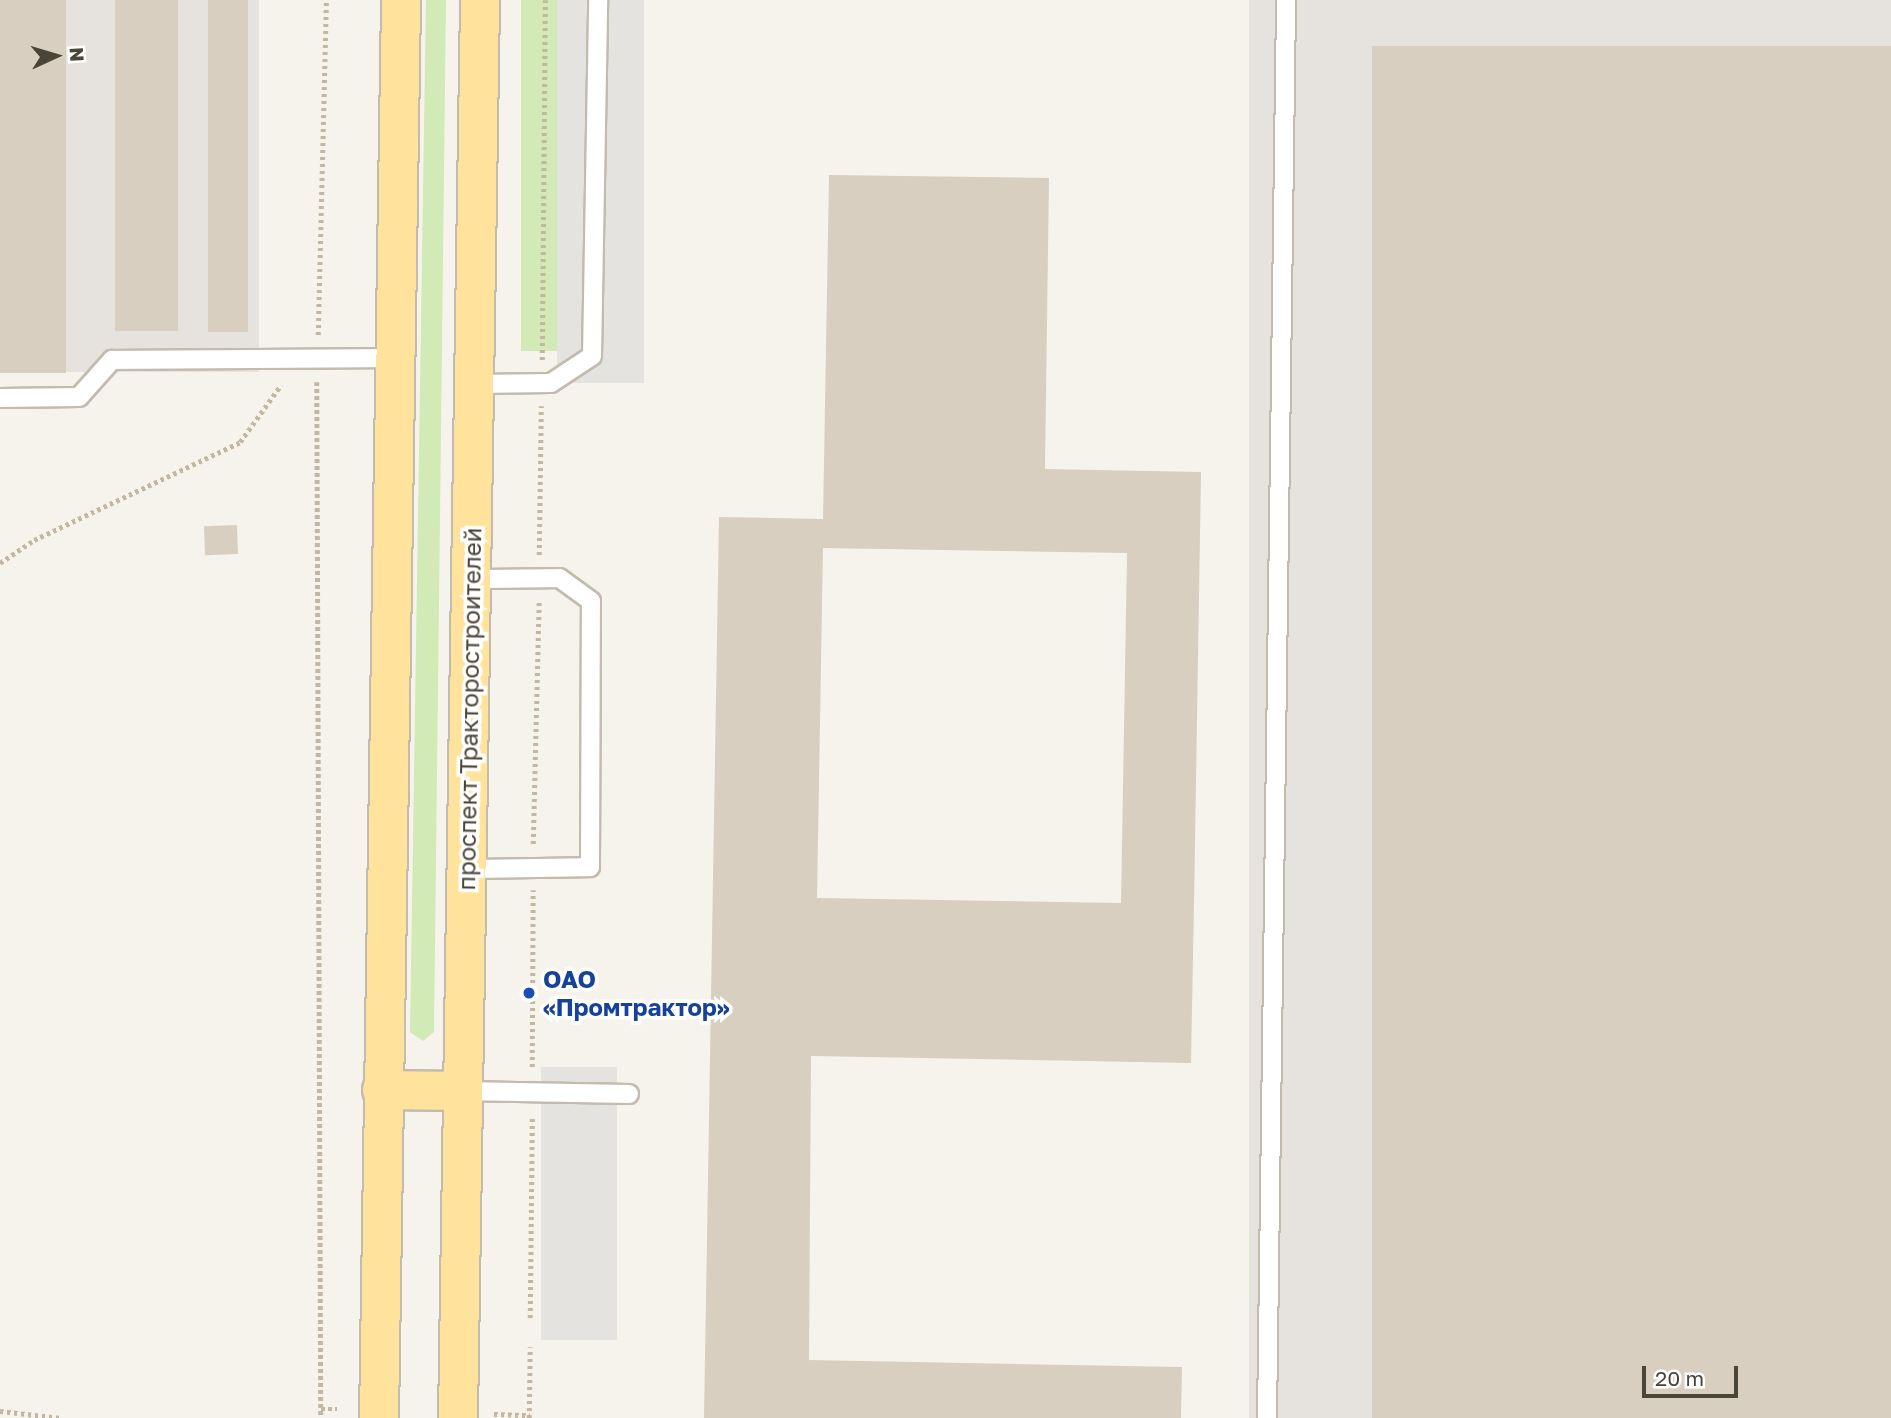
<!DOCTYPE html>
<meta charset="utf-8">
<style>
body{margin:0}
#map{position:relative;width:1891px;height:1418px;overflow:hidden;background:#f6f3ec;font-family:"Golos Text",sans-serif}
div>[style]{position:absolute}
.industrial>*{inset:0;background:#e6e2dd;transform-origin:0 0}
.green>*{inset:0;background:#d2eab5;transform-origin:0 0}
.parking>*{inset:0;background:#e5e3e0;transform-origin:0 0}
.building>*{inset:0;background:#d8cfc1;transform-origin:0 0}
.path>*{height:4.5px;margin-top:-2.25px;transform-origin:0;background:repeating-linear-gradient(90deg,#c4b79f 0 3.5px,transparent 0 7px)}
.roads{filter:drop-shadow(2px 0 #c2bbae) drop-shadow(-2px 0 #c2bbae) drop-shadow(0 2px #c2bbae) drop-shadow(0 -2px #c2bbae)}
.service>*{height:18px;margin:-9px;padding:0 9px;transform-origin:9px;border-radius:9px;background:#fff}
.primary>*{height:38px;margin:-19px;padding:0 19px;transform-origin:19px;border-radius:19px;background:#ffe39c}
.dots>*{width:19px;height:19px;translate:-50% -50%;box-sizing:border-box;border:4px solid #fff;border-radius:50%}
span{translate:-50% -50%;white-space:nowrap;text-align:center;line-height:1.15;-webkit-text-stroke:7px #fff;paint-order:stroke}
.street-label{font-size:24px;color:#4b4439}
.transit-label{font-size:24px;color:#164399;font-weight:700}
.left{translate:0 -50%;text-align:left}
.north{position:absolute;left:21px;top:21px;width:70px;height:70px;-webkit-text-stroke:5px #fff;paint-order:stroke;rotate:86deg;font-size:19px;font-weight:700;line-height:28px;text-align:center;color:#4b4439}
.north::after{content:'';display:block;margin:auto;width:24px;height:32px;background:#4b4439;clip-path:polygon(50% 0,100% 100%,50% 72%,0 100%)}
.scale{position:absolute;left:1642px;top:1366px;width:96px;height:32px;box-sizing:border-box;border:4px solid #4b4439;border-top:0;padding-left:9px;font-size:21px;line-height:24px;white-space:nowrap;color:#4b4439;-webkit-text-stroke:5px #fff;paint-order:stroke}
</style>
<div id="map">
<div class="industrial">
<i style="left:0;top:0;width:259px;height:372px"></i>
<i style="left:1249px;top:0;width:642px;height:1418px"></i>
</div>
<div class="green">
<i style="clip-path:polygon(426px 0,446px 0,434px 1032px,423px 1041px,410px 1032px)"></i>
<i style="left:521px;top:0;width:36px;height:351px"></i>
</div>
<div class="parking">
<i style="left:557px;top:0;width:87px;height:383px"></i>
<i style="left:541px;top:1067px;width:76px;height:273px"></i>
</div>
<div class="building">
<i style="left:0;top:0;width:66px;height:373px"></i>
<i style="left:115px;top:0;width:63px;height:331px"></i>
<i style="left:208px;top:0;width:40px;height:332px"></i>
<i style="left:1372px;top:46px;width:519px;height:1372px"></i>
<i style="clip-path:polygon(evenodd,829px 175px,1049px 178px,1045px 469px,1201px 472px,1194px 905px,1191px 1063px,811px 1056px,809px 1360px,1182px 1367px,1181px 1418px,704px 1418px,719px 517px,823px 519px,829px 175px,823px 548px,1127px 553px,1121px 903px,817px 898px,823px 548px)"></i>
<i style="left:237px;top:525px;width:29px;height:33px;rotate:88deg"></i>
</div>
<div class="path">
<i style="left:318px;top:335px;width:335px;rotate:-88.6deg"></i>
<i style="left:542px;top:360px;width:360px;rotate:-89.5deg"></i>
<i style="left:317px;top:382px;width:1036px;rotate:89.78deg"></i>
<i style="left:539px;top:555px;width:149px;rotate:-89.2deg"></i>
<i style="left:0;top:563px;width:41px;rotate:-34.1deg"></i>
<i style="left:34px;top:540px;width:228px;rotate:-25.4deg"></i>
<i style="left:240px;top:442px;width:70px;rotate:-54.3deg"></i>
<i style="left:533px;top:844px;width:243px;rotate:-88.6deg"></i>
<i style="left:532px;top:1067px;width:177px;rotate:-89.7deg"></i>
<i style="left:530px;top:1318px;width:201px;rotate:-89.4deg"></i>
<i style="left:321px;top:1409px;width:16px"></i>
<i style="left:0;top:1411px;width:61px;rotate:6.5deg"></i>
<i style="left:494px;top:1414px;width:36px;rotate:2deg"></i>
<i style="left:529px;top:1418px;width:71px;rotate:-89.2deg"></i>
</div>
<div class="roads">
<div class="service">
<i style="left:474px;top:384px;width:77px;rotate:-0.7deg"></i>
<i style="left:551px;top:383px;width:49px;rotate:-33.4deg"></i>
<i style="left:592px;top:356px;width:356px;rotate:-89deg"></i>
<i style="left:0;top:398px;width:79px;rotate:-0.7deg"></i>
<i style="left:79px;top:397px;width:50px;rotate:-48.3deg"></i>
<i style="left:112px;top:360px;width:282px;rotate:-0.4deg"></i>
<i style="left:467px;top:869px;width:123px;rotate:-0.9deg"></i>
<i style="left:590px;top:867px;width:266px;rotate:-89.8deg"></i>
<i style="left:591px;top:601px;width:39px;rotate:-144deg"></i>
<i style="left:559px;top:578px;width:88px;rotate:179.3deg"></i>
<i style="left:462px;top:1091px;width:167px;rotate:1deg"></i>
<i style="left:1267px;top:1418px;width:1418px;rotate:-89.23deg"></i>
</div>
<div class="primary">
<i style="left:382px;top:1090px;width:80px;rotate:0.7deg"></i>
<i style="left:379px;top:1418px;width:1418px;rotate:-89.11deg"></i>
<i style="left:458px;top:1418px;width:1418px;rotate:-89.11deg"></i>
</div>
</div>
<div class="dots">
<i style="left:529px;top:993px;background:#1a4fb4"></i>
</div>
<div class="street-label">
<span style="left:469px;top:709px;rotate:-89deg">проспект Тракторостроителей</span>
</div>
<div class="transit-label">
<span class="left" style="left:543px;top:993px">ОАО<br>«Промтрактор»</span>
</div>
<div class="north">N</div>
<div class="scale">20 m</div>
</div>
